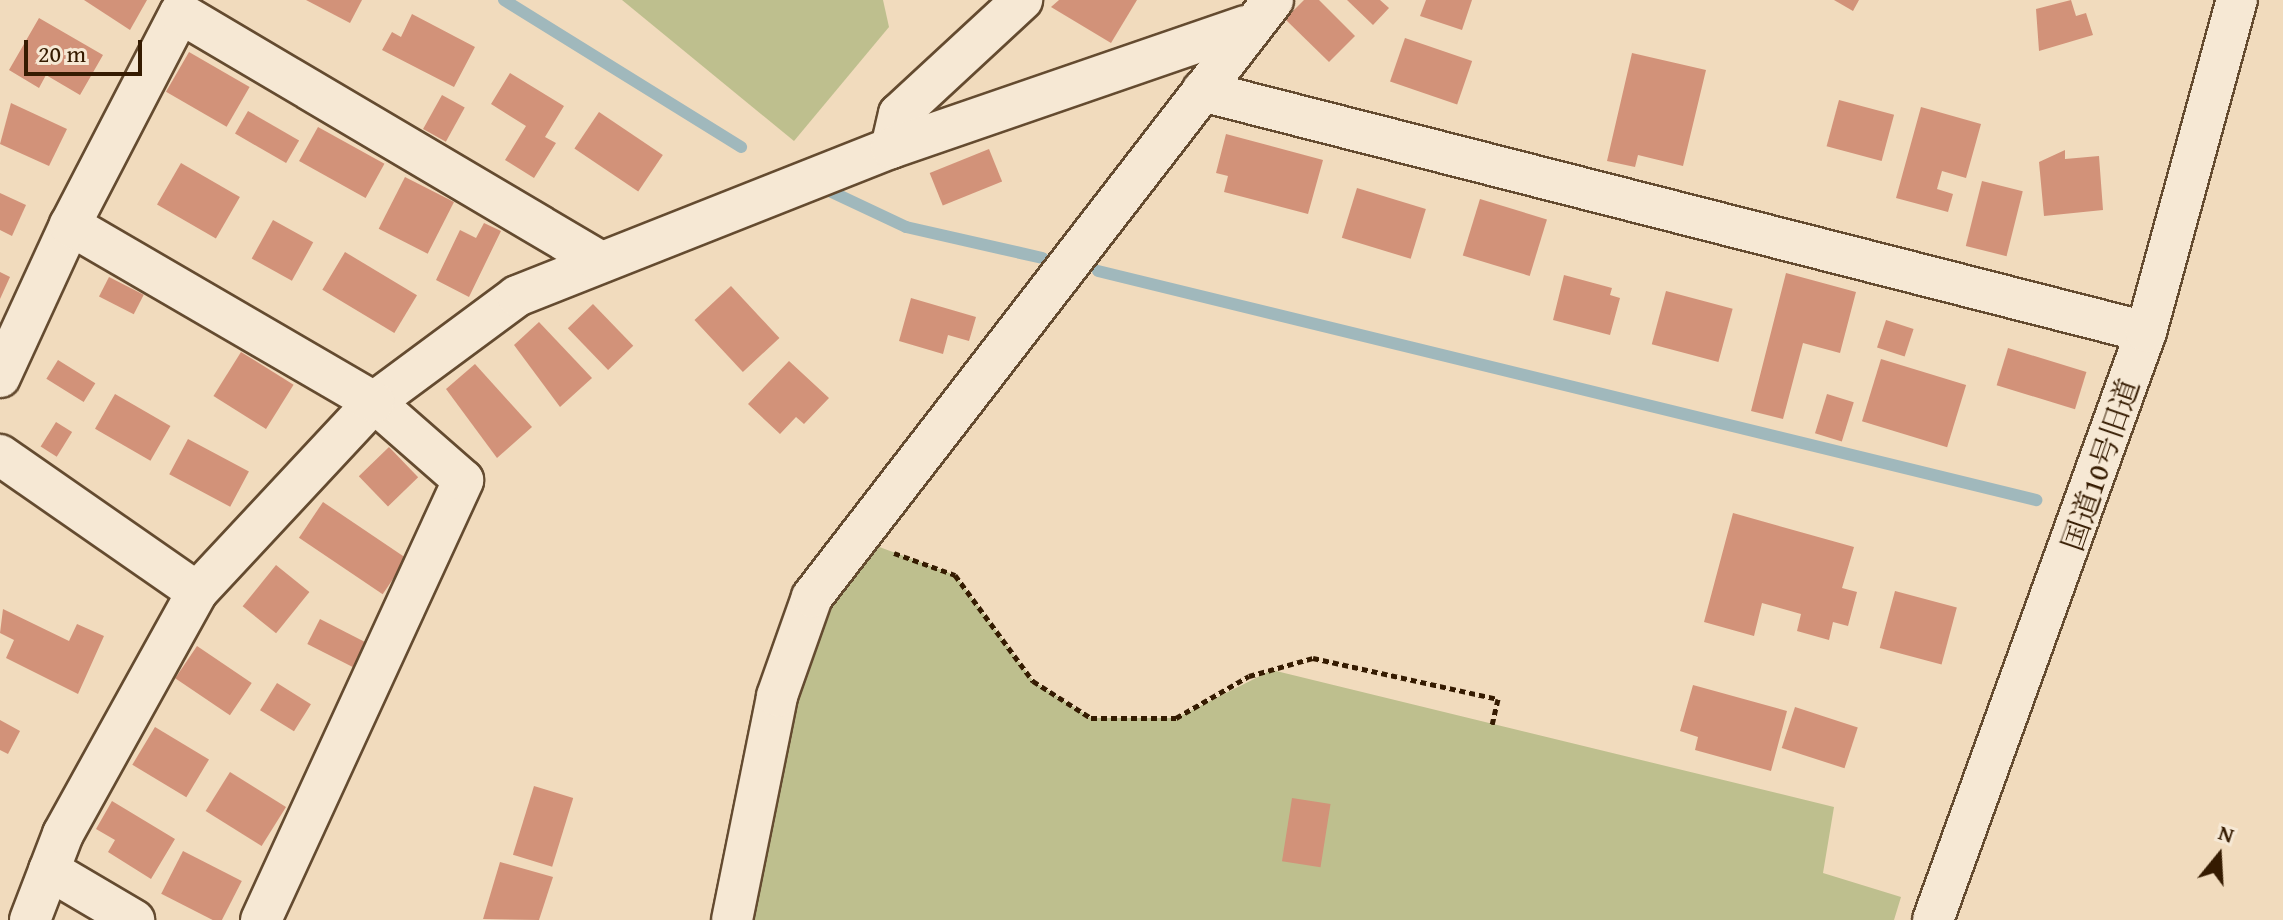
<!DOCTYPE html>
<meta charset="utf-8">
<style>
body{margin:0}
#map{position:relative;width:2283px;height:920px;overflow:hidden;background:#f1dbbd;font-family:"Gentium Book Plus","Noto Serif JP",serif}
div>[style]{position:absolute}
.green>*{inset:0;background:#bebf8e}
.stream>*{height:12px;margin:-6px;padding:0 6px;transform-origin:6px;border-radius:6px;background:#a0b8bc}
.building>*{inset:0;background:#d29279;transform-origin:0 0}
.path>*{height:5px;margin-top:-2.5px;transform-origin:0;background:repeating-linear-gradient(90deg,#351b01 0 6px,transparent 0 10px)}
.roads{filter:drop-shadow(2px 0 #644b30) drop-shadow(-2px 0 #644b30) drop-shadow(0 2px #644b30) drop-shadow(0 -2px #644b30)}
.minor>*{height:40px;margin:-20px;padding:0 20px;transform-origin:20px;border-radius:20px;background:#f6e8d4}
span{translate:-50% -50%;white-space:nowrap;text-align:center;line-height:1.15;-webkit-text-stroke:7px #f6e8d4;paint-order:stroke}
.street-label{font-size:30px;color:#351b01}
.north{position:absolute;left:2179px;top:816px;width:80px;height:80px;-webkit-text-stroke:6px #f6e8d4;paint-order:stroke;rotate:18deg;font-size:22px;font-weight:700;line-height:32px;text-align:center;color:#351b01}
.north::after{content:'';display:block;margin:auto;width:28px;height:36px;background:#351b01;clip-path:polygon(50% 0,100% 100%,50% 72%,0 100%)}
.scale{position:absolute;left:24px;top:40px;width:118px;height:36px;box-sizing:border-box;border:4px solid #351b01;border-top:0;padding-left:10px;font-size:24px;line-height:28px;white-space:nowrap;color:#351b01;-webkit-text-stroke:6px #f6e8d4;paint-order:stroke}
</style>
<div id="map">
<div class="green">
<i style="clip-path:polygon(622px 0,883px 0,889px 27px,794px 141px)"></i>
<i style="clip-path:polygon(855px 538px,955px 575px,1033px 681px,1091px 718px,1176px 718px,1272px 670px,1834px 807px,1823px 873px,1901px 897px,1894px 920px,732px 920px,777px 696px)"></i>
</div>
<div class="stream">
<i style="left:504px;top:0;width:279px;rotate:31.8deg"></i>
<i style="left:819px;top:186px;width:96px;rotate:25.2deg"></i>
<i style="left:906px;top:227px;width:140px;rotate:12.8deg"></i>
<i style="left:1098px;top:271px;width:966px;rotate:13.72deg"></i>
</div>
<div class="building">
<i style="clip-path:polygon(84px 0,147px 0,130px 30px)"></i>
<i style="clip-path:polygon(306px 0,362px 0,350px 23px)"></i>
<i style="clip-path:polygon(1059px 0,1137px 0,1111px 43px,1051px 7px)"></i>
<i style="clip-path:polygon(1304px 0,1319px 0,1355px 36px,1329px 62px,1285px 19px)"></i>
<i style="clip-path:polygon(1347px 0,1380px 0,1389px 8px,1373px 25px)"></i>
<i style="clip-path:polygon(1426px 0,1472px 0,1462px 30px,1420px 16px)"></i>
<i style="clip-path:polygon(1834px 0,1859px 0,1853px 11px)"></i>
<i style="clip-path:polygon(2071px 0,2076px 16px,2086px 13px,2093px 35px,2039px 51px,2036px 9px)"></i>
<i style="clip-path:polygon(412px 14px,475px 47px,454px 87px,382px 50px,392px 32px,401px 37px)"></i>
<i style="clip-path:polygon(39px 18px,103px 55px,80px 95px,46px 75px,39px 88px,9px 70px)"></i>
<i style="left:1405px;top:38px;width:71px;height:46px;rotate:19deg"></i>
<i style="left:189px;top:52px;width:70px;height:46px;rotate:30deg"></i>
<i style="clip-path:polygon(1632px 53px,1706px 70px,1683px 166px,1638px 155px,1635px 167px,1607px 161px)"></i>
<i style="clip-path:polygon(510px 73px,564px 106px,545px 137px,556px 143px,534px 178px,505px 160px,526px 126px,491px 104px)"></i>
<i style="left:442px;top:95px;width:26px;height:39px;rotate:29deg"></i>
<i style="left:1839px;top:100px;width:57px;height:48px;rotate:15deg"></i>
<i style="clip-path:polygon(11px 103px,67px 129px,49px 166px,0 144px)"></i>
<i style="clip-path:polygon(1921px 107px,1981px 124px,1966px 178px,1942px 171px,1937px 189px,1953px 194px,1948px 212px,1896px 198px)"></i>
<i style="left:248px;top:111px;width:59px;height:26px;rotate:30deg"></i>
<i style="left:599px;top:112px;width:77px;height:44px;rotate:34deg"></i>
<i style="left:318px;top:127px;width:76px;height:39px;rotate:29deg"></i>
<i style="clip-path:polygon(1226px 134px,1323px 160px,1308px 214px,1224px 192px,1228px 176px,1216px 173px)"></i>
<i style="left:989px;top:149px;width:35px;height:64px;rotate:68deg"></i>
<i style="clip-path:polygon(2065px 150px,2065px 159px,2099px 156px,2103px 210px,2044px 216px,2039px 162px)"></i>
<i style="left:181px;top:163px;width:68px;height:48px;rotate:30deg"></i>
<i style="left:405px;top:177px;width:55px;height:58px;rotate:27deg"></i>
<i style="left:1982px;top:181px;width:42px;height:67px;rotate:14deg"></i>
<i style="left:1357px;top:188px;width:72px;height:52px;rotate:17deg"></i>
<i style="clip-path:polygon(0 193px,26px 205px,12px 236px,0 230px)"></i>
<i style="left:1480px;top:199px;width:70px;height:59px;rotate:17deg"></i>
<i style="left:273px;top:220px;width:46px;height:44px;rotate:29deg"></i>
<i style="clip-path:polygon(484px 223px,501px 231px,469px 297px,436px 280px,460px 230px,476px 238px)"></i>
<i style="left:345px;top:252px;width:84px;height:44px;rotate:31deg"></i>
<i style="clip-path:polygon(0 272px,10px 277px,0 299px)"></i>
<i style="clip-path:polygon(1786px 273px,1856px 292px,1840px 353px,1803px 343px,1783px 419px,1751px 411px)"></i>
<i style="clip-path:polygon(1564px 275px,1612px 288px,1610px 295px,1620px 298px,1610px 335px,1553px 320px)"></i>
<i style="left:109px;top:277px;width:39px;height:22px;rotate:27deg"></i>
<i style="left:731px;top:286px;width:71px;height:50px;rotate:47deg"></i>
<i style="left:1666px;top:291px;width:69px;height:55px;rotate:15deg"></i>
<i style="clip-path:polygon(911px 298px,976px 317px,969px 341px,948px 335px,943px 354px,899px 341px)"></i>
<i style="left:593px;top:304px;width:58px;height:35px;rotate:46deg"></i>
<i style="left:1886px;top:320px;width:29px;height:29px;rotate:18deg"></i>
<i style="clip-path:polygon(539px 322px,592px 378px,560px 407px,514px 345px)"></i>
<i style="left:2008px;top:348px;width:82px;height:39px;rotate:17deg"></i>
<i style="left:241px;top:352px;width:62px;height:52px;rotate:32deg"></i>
<i style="left:1881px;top:359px;width:89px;height:65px;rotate:17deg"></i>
<i style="left:58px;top:360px;width:44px;height:22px;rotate:32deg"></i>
<i style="clip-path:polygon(789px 361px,829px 398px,804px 424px,796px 417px,780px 434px,748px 404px)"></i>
<i style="clip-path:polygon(475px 364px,532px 427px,497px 458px,446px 389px)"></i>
<i style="left:115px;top:394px;width:64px;height:40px;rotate:30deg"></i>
<i style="left:1827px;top:394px;width:28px;height:41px;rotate:17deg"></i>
<i style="left:56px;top:422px;width:19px;height:29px;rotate:32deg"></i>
<i style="left:188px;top:439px;width:69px;height:40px;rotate:28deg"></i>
<i style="left:389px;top:447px;width:42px;height:42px;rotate:46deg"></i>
<i style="left:323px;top:502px;width:101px;height:43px;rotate:34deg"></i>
<i style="clip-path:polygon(1733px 513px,1854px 547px,1842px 588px,1857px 592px,1848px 626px,1833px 622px,1829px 640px,1797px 631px,1801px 614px,1762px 603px,1754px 636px,1704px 622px)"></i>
<i style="left:276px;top:565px;width:43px;height:53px;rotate:39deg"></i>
<i style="left:1895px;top:591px;width:64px;height:59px;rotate:15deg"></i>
<i style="clip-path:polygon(3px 609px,69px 641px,77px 624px,104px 636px,78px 694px,6px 658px,14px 640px,0 633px)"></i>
<i style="left:320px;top:619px;width:51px;height:28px;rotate:27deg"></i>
<i style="left:197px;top:646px;width:66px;height:39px;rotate:34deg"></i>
<i style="left:277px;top:683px;width:40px;height:32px;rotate:32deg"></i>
<i style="clip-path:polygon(1693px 685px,1787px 711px,1771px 771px,1695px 750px,1698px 737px,1680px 731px)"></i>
<i style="left:1795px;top:707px;width:66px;height:43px;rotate:18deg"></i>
<i style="clip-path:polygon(0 720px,20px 731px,8px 754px,0 750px)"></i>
<i style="left:155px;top:727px;width:63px;height:44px;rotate:31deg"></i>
<i style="left:230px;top:772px;width:66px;height:46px;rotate:32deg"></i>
<i style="left:534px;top:786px;width:41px;height:72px;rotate:17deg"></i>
<i style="left:1292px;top:798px;width:39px;height:64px;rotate:9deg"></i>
<i style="clip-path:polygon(112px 801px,175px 839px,151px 879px,108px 852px,115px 840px,96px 829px)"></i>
<i style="left:183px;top:851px;width:66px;height:48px;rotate:27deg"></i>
<i style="clip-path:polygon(500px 862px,553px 877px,539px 920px,483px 919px)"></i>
</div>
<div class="path">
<i style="left:894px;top:553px;width:65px;rotate:19.8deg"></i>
<i style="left:955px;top:575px;width:132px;rotate:53.7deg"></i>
<i style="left:1033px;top:681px;width:69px;rotate:32.5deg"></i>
<i style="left:1091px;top:718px;width:85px"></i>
<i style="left:1176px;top:718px;width:84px;rotate:-29.9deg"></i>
<i style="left:1249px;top:676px;width:66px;rotate:-15.7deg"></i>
<i style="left:1313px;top:658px;width:189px;rotate:12.5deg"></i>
<i style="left:1498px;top:699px;width:26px;rotate:103deg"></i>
</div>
<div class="roads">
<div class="minor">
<i style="left:1202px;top:91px;width:974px;rotate:14.32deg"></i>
<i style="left:891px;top:148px;width:35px;rotate:-77deg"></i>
<i style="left:899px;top:114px;width:168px;rotate:-42.8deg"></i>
<i style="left:0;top:377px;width:167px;rotate:-65.3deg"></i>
<i style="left:0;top:455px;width:240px;rotate:34.8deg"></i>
<i style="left:49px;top:870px;width:99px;rotate:30.5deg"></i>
<i style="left:30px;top:920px;width:92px;rotate:-69deg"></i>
<i style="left:63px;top:834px;width:277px;rotate:-61deg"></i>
<i style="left:197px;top:592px;width:260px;rotate:-47deg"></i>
<i style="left:374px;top:402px;width:178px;rotate:-36.5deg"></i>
<i style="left:517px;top:296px;width:402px;rotate:-21.6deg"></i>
<i style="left:891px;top:148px;width:375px;rotate:-19deg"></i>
<i style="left:261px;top:920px;width:484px;rotate:-65.3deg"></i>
<i style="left:463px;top:480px;width:118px;rotate:-138.8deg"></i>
<i style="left:374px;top:402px;width:352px;rotate:-149.8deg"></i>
<i style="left:70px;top:225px;width:239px;rotate:-62.6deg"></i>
<i style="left:180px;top:13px;width:486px;rotate:30.6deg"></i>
<i style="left:732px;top:920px;width:228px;rotate:-78.6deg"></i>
<i style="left:777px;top:696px;width:105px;rotate:-70.5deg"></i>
<i style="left:812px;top:597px;width:754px;rotate:-52.32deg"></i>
<i style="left:1933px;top:920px;width:625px;rotate:-70.09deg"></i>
<i style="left:2146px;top:332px;width:344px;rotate:-74.7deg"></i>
</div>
</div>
<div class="street-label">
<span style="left:2100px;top:465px;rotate:-71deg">国道10号旧道</span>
</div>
<div class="north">N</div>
<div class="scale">20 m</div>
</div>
